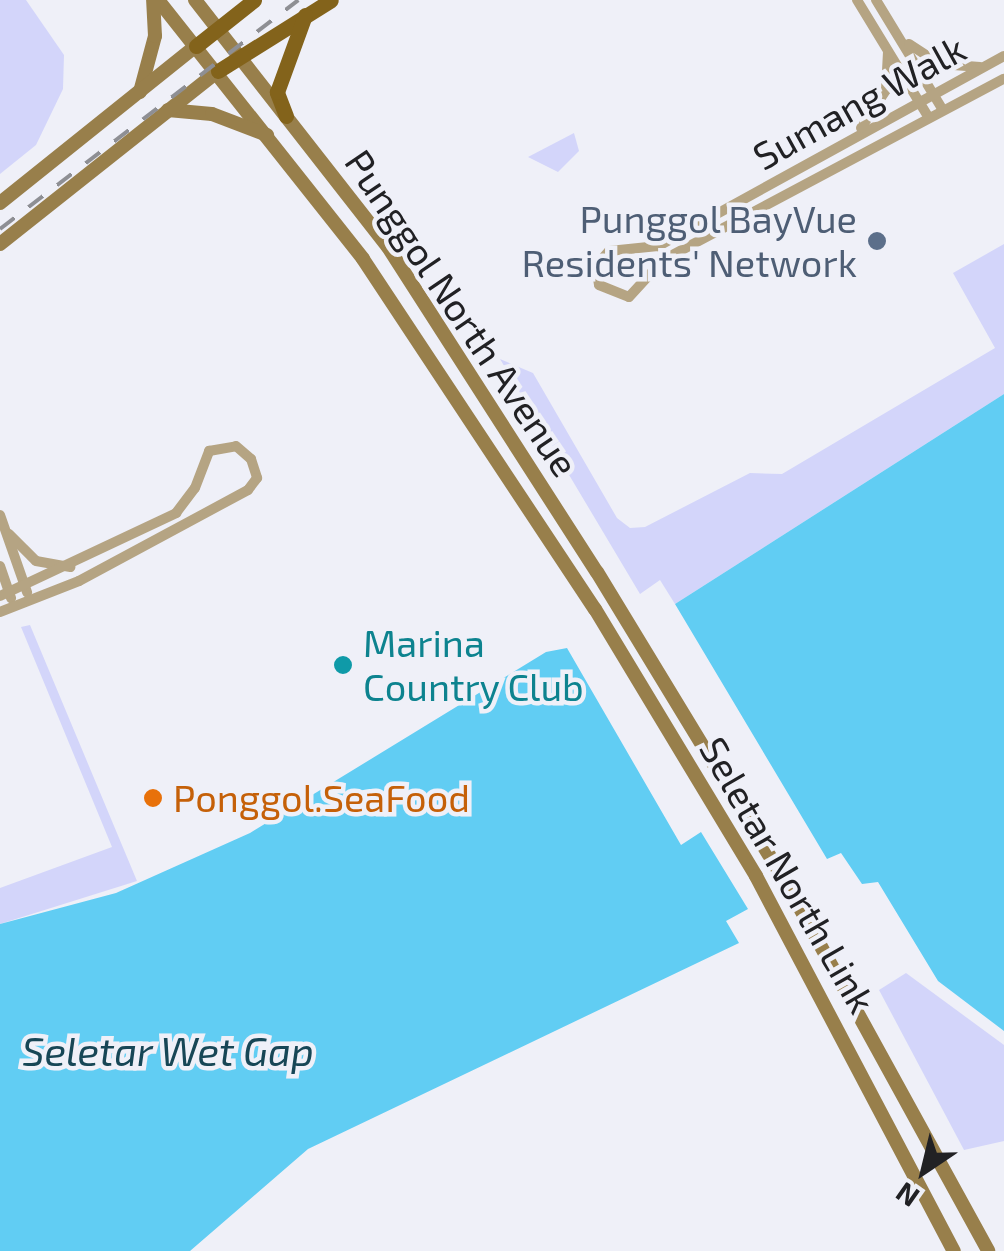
<!DOCTYPE html>
<style>
body{margin:0}
#map{position:relative;width:1004px;height:1251px;overflow:hidden;background:#eff0f8;font-family:"Exo 2",sans-serif}
div>[style]{position:absolute}
.green>*{inset:0;background:#d3d5fa}
.water>*{inset:0;background:#61cdf3}
.minor>*{height:10px;margin:-5px;padding:0 5px;transform-origin:5px;border-radius:5px;background:#b5a483}
.secondary>*{height:14px;margin:-7px;padding:0 7px;transform-origin:7px;border-radius:7px;background:#987f4b}
.primary>*{height:15px;margin:-7.5px;padding:0 7.5px;transform-origin:7.5px;border-radius:7.5px;background:#83631b}
.rail>*{height:4px;margin-top:-2px;transform-origin:0;background:repeating-linear-gradient(90deg,#8e8f94 0 18px,transparent 0 36px)}
.dots>*{width:28px;height:28px;translate:-50% -50%;box-sizing:border-box;border:5px solid #eff0f8;border-radius:50%}
span{translate:-50% -50%;white-space:nowrap;text-align:center;line-height:1.15;-webkit-text-stroke:9px #eff0f8;paint-order:stroke}
.street-label{font-size:38px;color:#212124}
.service-label{font-size:38px;color:#4e5e75}
.right{translate:-100% -50%;text-align:right}
.culture-label{font-size:38px;color:#0d838f}
.left{translate:0 -50%;text-align:left}
.food-label{font-size:38px;color:#c56008}
.water-label{font-size:40px;color:#174656;font-style:italic}
.north{position:absolute;left:874px;top:1121px;width:100px;height:100px;-webkit-text-stroke:8px #eff0f8;paint-order:stroke;rotate:215deg;font-size:28px;font-weight:700;line-height:40px;text-align:center;color:#212124}
.north::after{content:'';display:block;margin:auto;width:35px;height:45px;background:#212124;clip-path:polygon(50% 0,100% 100%,50% 72%,0 100%)}
</style>
<div id="map">
<div class="green">
<i style="clip-path:polygon(0 0,26px 0,64px 55px,63px 89px,36px 145px,0 174px)"></i>
<i style="clip-path:polygon(574px 133px,579px 151px,558px 172px,528px 157px)"></i>
<i style="clip-path:polygon(1004px 244px,1004px 394px,675px 604px,660px 580px,640px 594px,500px 359px,533px 373px,617px 518px,630px 528px,645px 527px,750px 473px,782px 474px,995px 348px,953px 273px)"></i>
<i style="clip-path:polygon(30px 625px,137px 881px,0 924px,0 888px,112px 847px,21px 627px)"></i>
<i style="clip-path:polygon(906px 973px,1004px 1045px,1004px 1141px,964px 1150px,879px 990px)"></i>
</div>
<div class="water">
<i style="clip-path:polygon(1004px 394px,1004px 1031px,938px 981px,878px 882px,862px 884px,841px 853px,827px 859px,675px 604px)"></i>
<i style="clip-path:polygon(567px 648px,681px 845px,701px 832px,748px 909px,726px 921px,739px 943px,308px 1149px,190px 1251px,0 1251px,0 924px,116px 893px,250px 833px,546px 652px)"></i>
</div>
<div class="minor">
<i style="left:857px;top:0;width:138px;rotate:58.6deg"></i>
<i style="left:876px;top:0;width:129px;rotate:58.7deg"></i>
<i style="left:909px;top:44px;width:37px;rotate:33deg"></i>
<i style="left:940px;top:64px;width:40px;rotate:4.3deg"></i>
<i style="left:1004px;top:56px;width:395px;rotate:151.2deg"></i>
<i style="left:658px;top:246px;width:49px;rotate:174.2deg"></i>
<i style="left:609px;top:251px;width:20px;rotate:131deg"></i>
<i style="left:596px;top:266px;width:19px;rotate:81deg"></i>
<i style="left:599px;top:285px;width:32px;rotate:22deg"></i>
<i style="left:629px;top:297px;width:50px;rotate:-47.4deg"></i>
<i style="left:663px;top:260px;width:386px;rotate:-28deg"></i>
<i style="left:861px;top:128px;width:45px;rotate:-56.7deg"></i>
<i style="left:886px;top:90px;width:38px;rotate:-87deg"></i>
<i style="left:0;top:515px;width:82px;rotate:70.7deg"></i>
<i style="left:9px;top:534px;width:38px;rotate:45deg"></i>
<i style="left:36px;top:561px;width:35px;rotate:10deg"></i>
<i style="left:0;top:566px;width:34px;rotate:71deg"></i>
<i style="left:0;top:596px;width:195px;rotate:-25.2deg"></i>
<i style="left:176px;top:513px;width:31px;rotate:-53deg"></i>
<i style="left:195px;top:488px;width:40px;rotate:-69deg"></i>
<i style="left:209px;top:451px;width:27px;rotate:-10deg"></i>
<i style="left:236px;top:446px;width:20px;rotate:41deg"></i>
<i style="left:251px;top:459px;width:20px;rotate:72deg"></i>
<i style="left:257px;top:478px;width:15px;rotate:127deg"></i>
<i style="left:248px;top:490px;width:192px;rotate:151.7deg"></i>
<i style="left:79px;top:581px;width:85px;rotate:158.6deg"></i>
</div>
<div class="secondary">
<i style="left:158px;top:0;width:330px;rotate:51.6deg"></i>
<i style="left:363px;top:259px;width:420px;rotate:56.5deg"></i>
<i style="left:595px;top:609px;width:312px;rotate:58.9deg"></i>
<i style="left:756px;top:876px;width:424px;rotate:62.2deg"></i>
<i style="left:195px;top:0;width:313px;rotate:52deg"></i>
<i style="left:388px;top:247px;width:386px;rotate:57.3deg"></i>
<i style="left:597px;top:572px;width:362px;rotate:58.7deg"></i>
<i style="left:785px;top:881px;width:422px;rotate:61.2deg"></i>
<i style="left:140px;top:92px;width:58px;rotate:-75deg"></i>
<i style="left:155px;top:36px;width:36px;rotate:-93deg"></i>
<i style="left:168px;top:110px;width:44px;rotate:5.2deg"></i>
<i style="left:212px;top:114px;width:59px;rotate:20.9deg"></i>
<i style="left:0;top:203px;width:251px;rotate:-38.7deg"></i>
<i style="left:0;top:244px;width:278px;rotate:-38.4deg"></i>
</div>
<div class="primary">
<i style="left:196px;top:46px;width:74px;rotate:-38.4deg"></i>
<i style="left:218px;top:71px;width:133px;rotate:-32.1deg"></i>
<i style="left:286px;top:116px;width:26px;rotate:-111deg"></i>
<i style="left:277px;top:92px;width:82px;rotate:-70deg"></i>
</div>
<div class="rail">
<i style="left:0;top:229px;width:376px;rotate:-37.5deg"></i>
</div>
<div class="dots">
<i style="left:877px;top:241px;background:#5c6f8a"></i>
<i style="left:343px;top:665px;background:#0f9aa8"></i>
<i style="left:153px;top:798px;background:#e8710a"></i>
</div>
<div class="street-label">
<span style="left:859px;top:102px;rotate:-29deg">Sumang Walk</span>
<span style="left:462px;top:313px;rotate:56deg">Punggol North Avenue</span>
<span style="left:788px;top:875px;rotate:60deg">Seletar North Link</span>
</div>
<div class="service-label">
<span class="right" style="left:857px;top:241px">Punggol BayVue<br>Residents' Network</span>
</div>
<div class="culture-label">
<span class="left" style="left:363px;top:665px">Marina<br>Country Club</span>
</div>
<div class="food-label">
<span class="left" style="left:173px;top:798px">Ponggol.SeaFood</span>
</div>
<div class="water-label">
<span style="left:168px;top:1050px">Seletar Wet Gap</span>
</div>
<div class="north">N</div>
</div>
